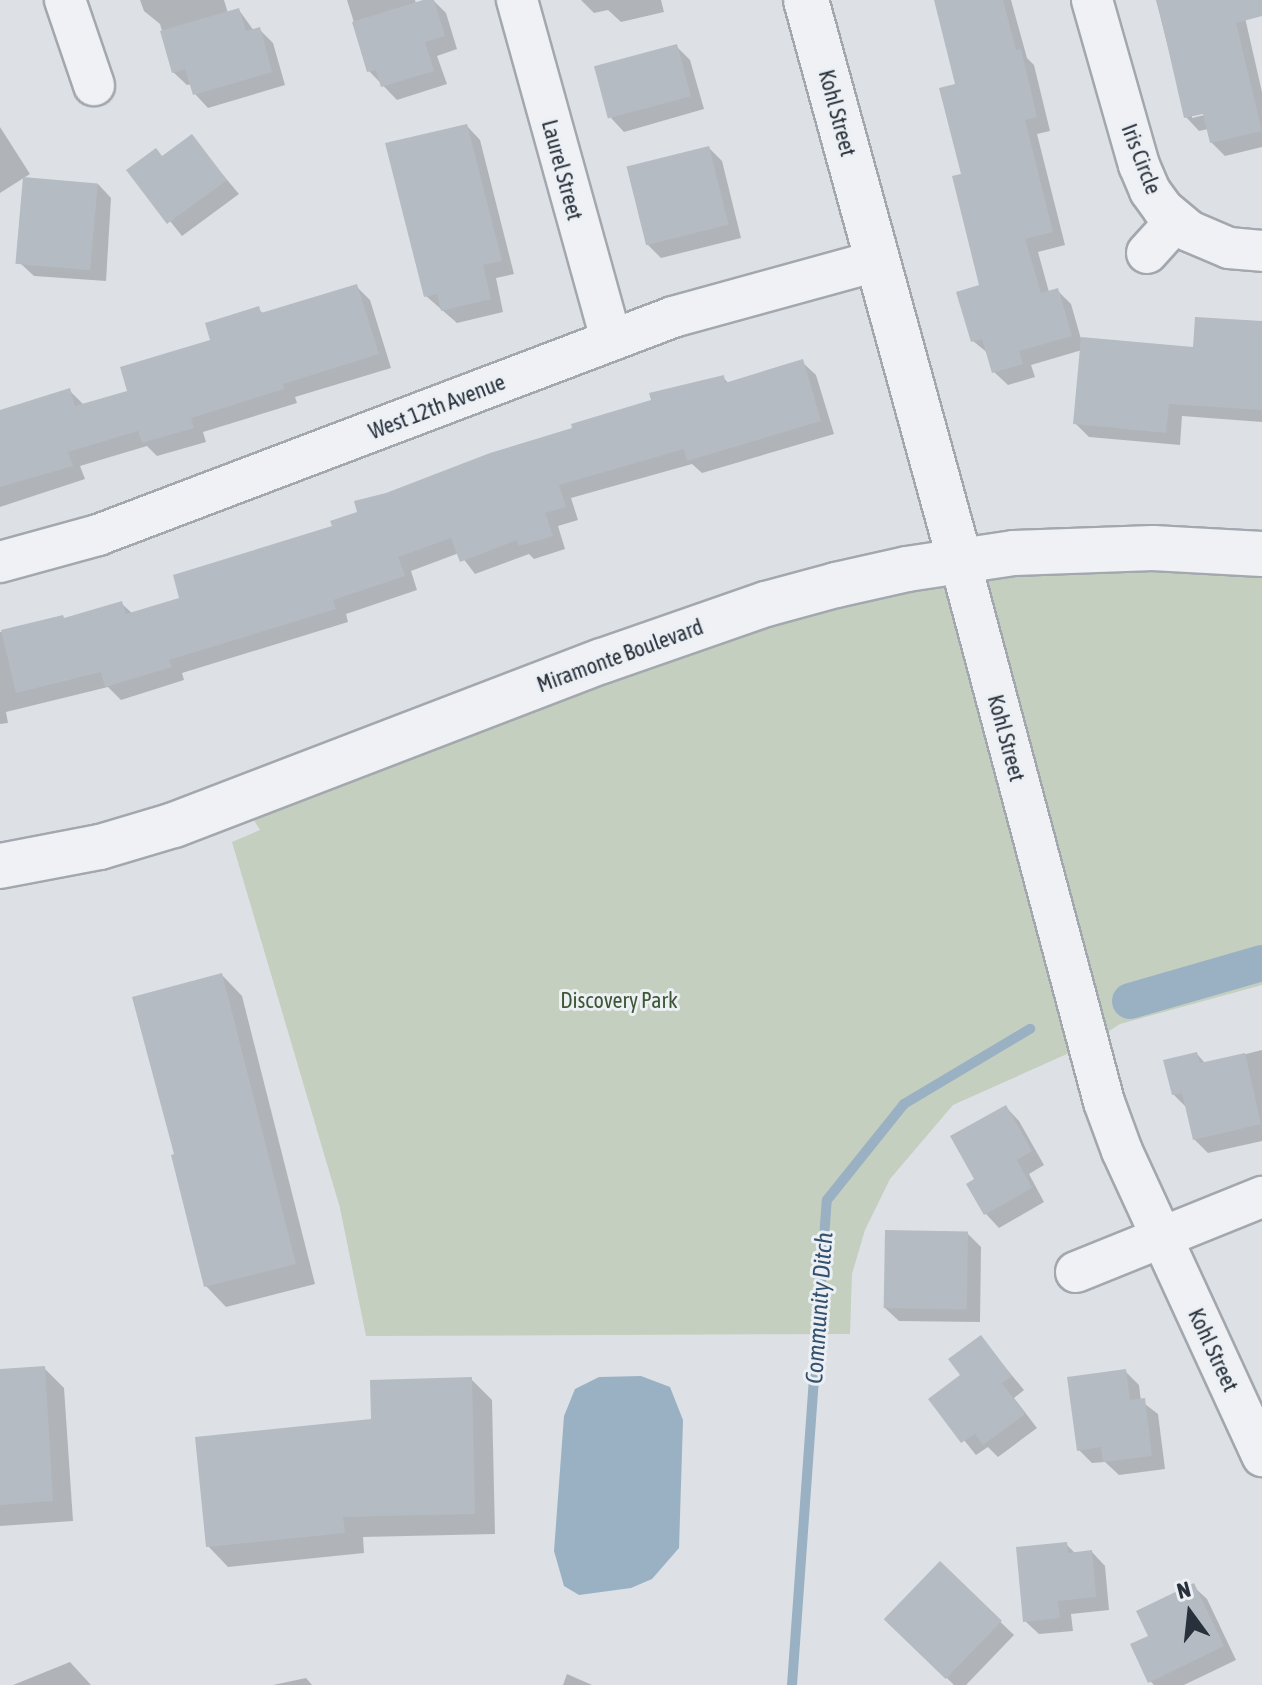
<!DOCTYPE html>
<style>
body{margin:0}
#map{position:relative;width:1262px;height:1685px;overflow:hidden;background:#dde1e6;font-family:"Asap Condensed",sans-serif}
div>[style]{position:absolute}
.green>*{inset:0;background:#c4cfbf}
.water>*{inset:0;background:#9ab1c4}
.shadow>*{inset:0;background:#0003}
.stream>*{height:10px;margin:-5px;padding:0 5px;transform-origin:5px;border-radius:5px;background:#9ab1c4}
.canal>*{height:36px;margin:-18px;padding:0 18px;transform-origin:18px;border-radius:18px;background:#9ab1c4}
.building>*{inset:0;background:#b5bbc2;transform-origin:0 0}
.roads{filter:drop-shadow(2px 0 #a3a8af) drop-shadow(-2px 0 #a3a8af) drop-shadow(0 2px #a3a8af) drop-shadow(0 -2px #a3a8af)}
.minor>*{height:40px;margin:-20px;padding:0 20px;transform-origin:20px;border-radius:20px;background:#eff1f5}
.tertiary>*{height:44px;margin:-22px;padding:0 22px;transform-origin:22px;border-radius:22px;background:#eff1f5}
span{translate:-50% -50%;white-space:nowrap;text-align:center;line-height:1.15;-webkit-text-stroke:6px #ecf0f4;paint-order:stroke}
.street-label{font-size:22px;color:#27303b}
.park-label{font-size:22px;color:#3e5636}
.water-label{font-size:24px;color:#34516d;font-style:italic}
.north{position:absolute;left:1150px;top:1573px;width:80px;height:80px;-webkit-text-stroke:6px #ecf0f4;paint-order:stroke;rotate:345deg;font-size:22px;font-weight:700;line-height:32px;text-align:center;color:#27303b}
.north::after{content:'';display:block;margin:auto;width:28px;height:36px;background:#27303b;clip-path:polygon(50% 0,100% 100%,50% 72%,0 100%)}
</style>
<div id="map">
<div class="green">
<i style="clip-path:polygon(1262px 554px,1262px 985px,1120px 1024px,1087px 1045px,953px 1105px,890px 1179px,865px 1230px,852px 1274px,850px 1334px,366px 1336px,340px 1208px,232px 842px,260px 830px,242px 801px,836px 585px)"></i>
</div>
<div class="water">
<i style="clip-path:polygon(641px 1376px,670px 1387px,683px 1420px,679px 1548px,652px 1579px,631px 1588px,579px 1595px,564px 1586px,554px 1551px,564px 1416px,575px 1389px,599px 1377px)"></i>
</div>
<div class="shadow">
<i style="clip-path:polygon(140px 0,224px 0,228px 13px,239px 10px,254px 31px,259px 29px,273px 43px,285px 85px,208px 108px,195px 94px,192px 84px,187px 85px,173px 72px,160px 24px,144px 11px)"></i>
<i style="clip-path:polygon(347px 0,415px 0,416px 4px,433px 0,446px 13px,457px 49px,437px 56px,447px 84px,397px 100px,369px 71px)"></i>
<i style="clip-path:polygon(581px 0,661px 0,664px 12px,621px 22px,608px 10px,594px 13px)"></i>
<i style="clip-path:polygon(936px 0,1011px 0,1027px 58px,1034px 65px,1050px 131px,1037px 134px,1065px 245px,1038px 252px,1049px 292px,1057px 290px,1071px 304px,1081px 339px,1195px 350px,1262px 323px,1262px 422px,1182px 416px,1180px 445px,1089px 437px,1075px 423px,1082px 350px,1031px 365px,1035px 377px,1008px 385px,994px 372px,989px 354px,973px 341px,981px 286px,964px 175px,957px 85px)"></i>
<i style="clip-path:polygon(evenodd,1156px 0,1241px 0,1262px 92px,1262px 147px,1225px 156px,1211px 142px,1208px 129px,1199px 131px,1186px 117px,1156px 0,1213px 113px,1192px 118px,1192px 114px,1213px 113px)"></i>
<i style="clip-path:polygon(676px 46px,690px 60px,704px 109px,624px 132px,611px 118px)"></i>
<i style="clip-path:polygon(467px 126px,480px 140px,514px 274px,496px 278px,503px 312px,457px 323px,426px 296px)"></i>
<i style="clip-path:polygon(0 127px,30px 174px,0 193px)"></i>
<i style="clip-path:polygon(191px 137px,239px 194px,182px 236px,129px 170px,163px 158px)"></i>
<i style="clip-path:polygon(709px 148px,722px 161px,741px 238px,661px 258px,647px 244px)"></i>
<i style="clip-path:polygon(98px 184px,111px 198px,106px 281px,34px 276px,20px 263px)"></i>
<i style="clip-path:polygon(356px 286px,370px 300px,391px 368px,295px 397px,297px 403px,203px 432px,206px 442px,157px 456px,147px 446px,80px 466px,85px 479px,0 507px,0 412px,69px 390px,83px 404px,129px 392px,212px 342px,258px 309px,264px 314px)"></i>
<i style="clip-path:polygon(802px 362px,816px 375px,834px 434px,702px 473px,692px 464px,571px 498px,578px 520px,558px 526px,565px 549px,534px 559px,529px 554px,475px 574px,459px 553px,411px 571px,417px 590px,346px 614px,348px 622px,182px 673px,184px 680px,121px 700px,108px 687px,6px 712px,8px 723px,0 724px,0 632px,65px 620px,121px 603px,133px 614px,182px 599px,335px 528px,387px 495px,723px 377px,729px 384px)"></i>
<i style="clip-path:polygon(222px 975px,242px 996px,315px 1284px,226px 1307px,206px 1286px)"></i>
<i style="clip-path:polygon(1262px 1050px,1262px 1141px,1208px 1153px,1194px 1139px,1187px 1108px,1173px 1094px,1197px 1054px,1206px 1064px)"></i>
<i style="clip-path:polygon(1006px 1107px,1019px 1121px,1044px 1165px,1029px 1174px,1044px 1202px,999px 1228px,986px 1214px,969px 1185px,977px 1180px)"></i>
<i style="clip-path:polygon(967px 1233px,981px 1247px,980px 1322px,899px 1321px,885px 1308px)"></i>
<i style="clip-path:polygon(981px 1338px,1024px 1390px,1014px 1398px,1037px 1428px,998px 1457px,988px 1447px,976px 1455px,931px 1399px,962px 1375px)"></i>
<i style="clip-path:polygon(44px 1368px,64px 1388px,73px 1521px,0 1526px,0 1371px)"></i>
<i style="clip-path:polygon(1125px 1371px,1139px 1385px,1141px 1401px,1158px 1414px,1165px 1469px,1119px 1475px,1105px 1462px,1092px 1463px,1079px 1450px)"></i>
<i style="clip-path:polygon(471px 1379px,492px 1400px,495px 1534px,363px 1537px,364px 1553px,228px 1567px,208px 1546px,373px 1421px)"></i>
<i style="clip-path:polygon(1066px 1544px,1076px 1554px,1092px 1552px,1105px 1566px,1109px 1610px,1071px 1614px,1073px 1631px,1039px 1634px,1025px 1621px)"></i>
<i style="clip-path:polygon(940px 1564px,1014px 1635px,966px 1685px,954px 1685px,887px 1620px)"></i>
<i style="clip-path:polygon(1193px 1586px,1207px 1599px,1236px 1660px,1184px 1685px,1154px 1685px,1150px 1681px)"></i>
<i style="clip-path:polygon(70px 1662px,91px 1685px,13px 1685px)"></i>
<i style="clip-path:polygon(567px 1674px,592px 1685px,563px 1685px)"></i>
<i style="clip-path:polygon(306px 1678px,312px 1685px,273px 1685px)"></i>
</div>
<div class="stream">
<i style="left:792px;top:1685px;width:486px;rotate:-85.9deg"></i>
<i style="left:827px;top:1200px;width:123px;rotate:-51.3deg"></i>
<i style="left:904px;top:1104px;width:147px;rotate:-30.8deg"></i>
</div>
<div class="canal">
<i style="left:1130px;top:1001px;width:137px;rotate:-16.1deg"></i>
</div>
<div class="building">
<i style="clip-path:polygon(423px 0,434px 0,445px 36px,425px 42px,434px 71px,381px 87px,376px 70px,367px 72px,352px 22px)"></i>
<i style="clip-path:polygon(934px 0,1003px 0,1016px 50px,1021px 49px,1037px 117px,1025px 120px,1053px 232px,1025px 239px,1041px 293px,1058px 288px,1072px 336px,1019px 351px,1023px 364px,992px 373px,982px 339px,971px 342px,956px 292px,979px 285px,952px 176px,961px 174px,939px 88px,955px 84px)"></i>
<i style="clip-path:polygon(1157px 0,1262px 0,1262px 16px,1236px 23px,1262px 131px,1210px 143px,1203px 114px,1184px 118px)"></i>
<i style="clip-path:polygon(239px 8px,246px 31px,260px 27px,272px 72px,193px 95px,185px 69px,172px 73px,160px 31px)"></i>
<i style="left:677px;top:44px;width:54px;height:86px;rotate:75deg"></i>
<i style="clip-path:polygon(467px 124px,502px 261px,483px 265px,491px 299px,441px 311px,437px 294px,424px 297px,385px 143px)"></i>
<i style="clip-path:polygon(192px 134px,227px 180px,167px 224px,126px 170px,156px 148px,162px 156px)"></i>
<i style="left:709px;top:146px;width:81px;height:85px;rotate:76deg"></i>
<i style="left:23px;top:177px;width:75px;height:87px;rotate:5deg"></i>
<i style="clip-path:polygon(357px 284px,379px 354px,283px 384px,284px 389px,191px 418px,194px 428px,142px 443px,138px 431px,68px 452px,73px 466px,0 487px,0 410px,70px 388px,75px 406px,127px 391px,120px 367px,210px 340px,205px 323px,259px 306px,261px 313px)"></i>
<i style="clip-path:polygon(1195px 317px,1262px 321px,1262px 410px,1169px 404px,1166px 433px,1073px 424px,1081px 337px,1193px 347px)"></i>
<i style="clip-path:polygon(803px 359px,821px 421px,687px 461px,684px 449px,559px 485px,566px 507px,545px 513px,553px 536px,519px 546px,517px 540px,460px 562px,451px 538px,398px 557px,405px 576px,333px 600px,336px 609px,169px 660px,172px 667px,105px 687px,101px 672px,16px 693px,1px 630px,63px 615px,64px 618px,122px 601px,126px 614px,179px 598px,173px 575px,332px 526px,330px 521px,357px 512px,354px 501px,386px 493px,490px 453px,572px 428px,571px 424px,651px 400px,649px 393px,724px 375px,725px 383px)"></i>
<i style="clip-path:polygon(222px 973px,296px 1264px,204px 1287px,171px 1155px,174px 1154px,132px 997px)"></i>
<i style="clip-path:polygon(1197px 1052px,1200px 1063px,1245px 1053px,1261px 1124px,1193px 1140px,1182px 1093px,1172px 1095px,1163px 1060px)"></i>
<i style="clip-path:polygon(1006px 1105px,1032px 1151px,1017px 1160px,1032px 1188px,984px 1215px,966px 1184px,974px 1179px,950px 1136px)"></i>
<i style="left:885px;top:1230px;width:83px;height:78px;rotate:1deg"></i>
<i style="clip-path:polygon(981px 1335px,1012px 1376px,1002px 1383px,1025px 1414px,983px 1445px,975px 1434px,961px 1443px,928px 1399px,960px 1375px,948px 1359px)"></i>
<i style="clip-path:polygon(45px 1366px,53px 1501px,0 1505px,0 1369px)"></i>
<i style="clip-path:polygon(1126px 1369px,1130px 1400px,1145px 1398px,1152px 1456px,1103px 1462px,1101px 1447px,1077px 1451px,1067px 1377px)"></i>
<i style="clip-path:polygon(472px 1377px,475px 1514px,343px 1517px,345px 1533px,206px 1547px,195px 1437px,371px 1419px,370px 1380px)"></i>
<i style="clip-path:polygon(1067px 1542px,1068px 1553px,1092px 1550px,1096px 1597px,1058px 1601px,1060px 1618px,1023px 1622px,1016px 1547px)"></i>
<i style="left:940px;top:1561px;width:86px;height:81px;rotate:44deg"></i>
<i style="clip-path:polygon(1194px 1583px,1224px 1646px,1148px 1683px,1130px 1644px,1148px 1636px,1136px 1611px)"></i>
</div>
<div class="roads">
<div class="minor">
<i style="left:65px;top:0;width:90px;rotate:71.2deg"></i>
<i style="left:517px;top:0;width:353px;rotate:74.5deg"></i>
<i style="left:1092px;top:0;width:172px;rotate:74.1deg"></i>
<i style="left:1139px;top:165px;width:28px;rotate:67deg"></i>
<i style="left:1150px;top:191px;width:22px;rotate:54deg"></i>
<i style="left:1163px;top:209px;width:34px;rotate:40deg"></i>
<i style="left:1189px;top:231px;width:43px;rotate:23deg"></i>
<i style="left:1229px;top:248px;width:33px;rotate:5deg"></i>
<i style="left:1147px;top:253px;width:43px;rotate:-47.8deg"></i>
<i style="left:960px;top:561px;width:560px;rotate:75.09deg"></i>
<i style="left:1104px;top:1102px;width:52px;rotate:69.8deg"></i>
<i style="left:1122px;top:1151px;width:336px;rotate:65.3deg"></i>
<i style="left:0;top:562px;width:102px;rotate:-15.4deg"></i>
<i style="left:98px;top:535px;width:615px;rotate:-20.76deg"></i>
<i style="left:673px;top:317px;width:212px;rotate:-15.4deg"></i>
<i style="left:1076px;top:1272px;width:201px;rotate:-22deg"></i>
</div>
<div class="tertiary">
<i style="left:806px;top:0;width:582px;rotate:74.65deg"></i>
<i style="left:0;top:866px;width:102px;rotate:-10.8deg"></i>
<i style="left:100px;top:847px;width:77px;rotate:-16.6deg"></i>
<i style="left:174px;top:825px;width:458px;rotate:-21deg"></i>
<i style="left:602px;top:661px;width:174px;rotate:-19.2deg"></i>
<i style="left:766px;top:604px;width:73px;rotate:-15.2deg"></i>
<i style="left:836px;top:585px;width:73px;rotate:-12.7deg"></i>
<i style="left:907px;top:569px;width:108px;rotate:-8.5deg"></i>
<i style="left:1014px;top:553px;width:139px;rotate:-2.1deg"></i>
<i style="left:1153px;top:548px;width:109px;rotate:3.2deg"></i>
</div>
</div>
<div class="street-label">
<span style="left:837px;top:113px;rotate:75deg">Kohl Street</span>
<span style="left:1141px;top:159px;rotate:69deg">Iris Circle</span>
<span style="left:562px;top:170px;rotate:75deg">Laurel Street</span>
<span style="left:437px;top:407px;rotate:-21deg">West 12th Avenue</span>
<span style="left:620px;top:656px;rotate:-20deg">Miramonte Boulevard</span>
<span style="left:1006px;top:738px;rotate:75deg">Kohl Street</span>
<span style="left:1213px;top:1350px;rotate:65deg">Kohl Street</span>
</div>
<div class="park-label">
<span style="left:619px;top:1001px">Discovery Park</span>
</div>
<div class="water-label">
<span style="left:819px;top:1308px;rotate:-86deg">Community Ditch</span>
</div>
<div class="north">N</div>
</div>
